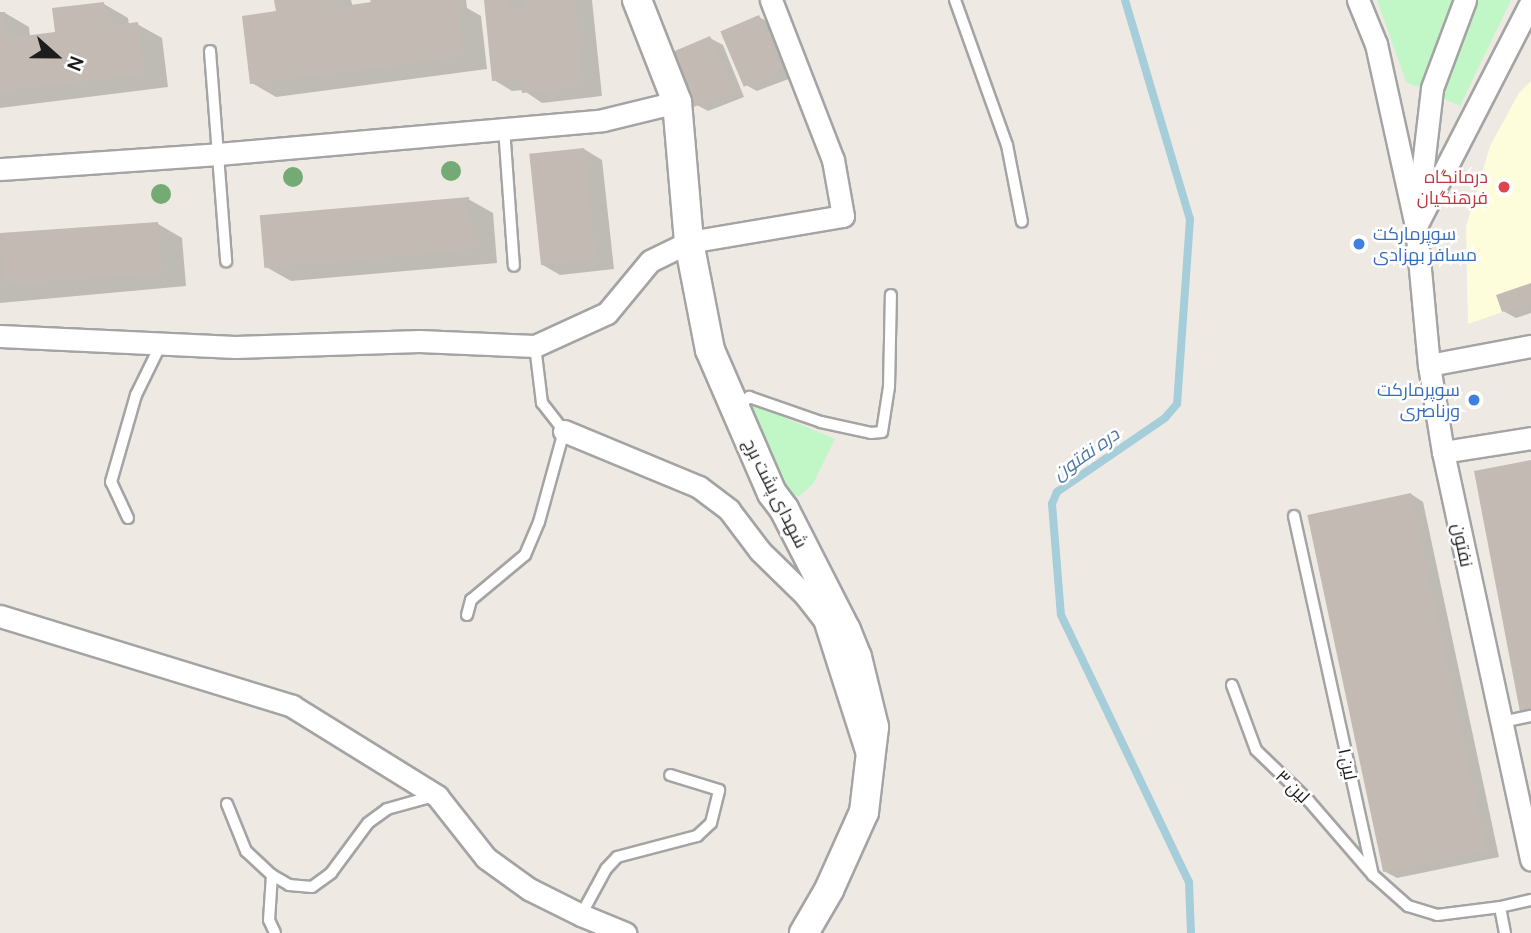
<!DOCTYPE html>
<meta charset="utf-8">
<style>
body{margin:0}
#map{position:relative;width:1531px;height:933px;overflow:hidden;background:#eeeae3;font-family:Manrope,Cairo,sans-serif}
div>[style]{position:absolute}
.education>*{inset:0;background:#fdfddc}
.park>*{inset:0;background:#c1f7c6}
.shadow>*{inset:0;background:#0003}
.stream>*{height:8px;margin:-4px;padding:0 4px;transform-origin:4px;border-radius:4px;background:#a5cdda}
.building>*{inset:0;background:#c2bab3;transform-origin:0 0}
.roads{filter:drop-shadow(2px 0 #a4a4a4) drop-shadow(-2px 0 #a4a4a4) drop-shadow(0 2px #a4a4a4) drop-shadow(0 -2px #a4a4a4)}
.service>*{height:10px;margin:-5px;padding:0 5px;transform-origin:5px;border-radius:5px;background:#fff}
.minor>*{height:21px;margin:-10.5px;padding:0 10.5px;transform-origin:10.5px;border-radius:10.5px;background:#fff}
.tertiary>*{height:28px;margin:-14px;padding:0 14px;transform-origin:14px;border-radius:14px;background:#fff}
.trees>*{width:20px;height:20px;margin:-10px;border-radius:50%;background:#74aa74}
.dots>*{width:19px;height:19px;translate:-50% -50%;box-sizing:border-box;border:4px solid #fff;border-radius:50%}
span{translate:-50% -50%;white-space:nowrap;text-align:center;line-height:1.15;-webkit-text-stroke:5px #fff;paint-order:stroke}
.health-label{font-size:18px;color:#be3a42}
.right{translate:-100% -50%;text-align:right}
.shop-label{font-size:18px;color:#366cbe}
.left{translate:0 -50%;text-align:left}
.street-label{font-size:18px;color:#1d1d1d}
.water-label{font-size:19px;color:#4e79a8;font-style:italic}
.north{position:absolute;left:21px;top:21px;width:70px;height:70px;-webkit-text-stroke:5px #fff;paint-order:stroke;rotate:111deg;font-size:19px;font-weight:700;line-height:28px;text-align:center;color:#1d1d1d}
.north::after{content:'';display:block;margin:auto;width:24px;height:32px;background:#1d1d1d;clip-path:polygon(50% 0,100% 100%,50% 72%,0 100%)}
</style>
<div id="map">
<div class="education">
<i style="clip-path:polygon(1531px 81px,1531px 302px,1468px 324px,1466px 227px,1490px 146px,1519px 93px)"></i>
</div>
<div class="park">
<i style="clip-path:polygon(1377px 0,1511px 0,1460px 106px,1406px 82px)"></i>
<i style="clip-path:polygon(750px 403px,835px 439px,813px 484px,799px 496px,792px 495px,744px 410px)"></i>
</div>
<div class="shadow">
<i style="clip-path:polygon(276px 0,351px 0,353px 7px,372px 4px,372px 0,466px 0,467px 8px,481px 16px,487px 69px,276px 97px,252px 83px,278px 12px)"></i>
<i style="clip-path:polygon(485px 0,592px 0,602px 96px,542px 103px,523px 90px,512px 91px,494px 80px)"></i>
<i style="clip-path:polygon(104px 4px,128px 18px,129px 25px,137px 24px,162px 38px,168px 87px,0 108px,0 14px,5px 13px,29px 27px,30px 37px,57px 34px)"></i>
<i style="clip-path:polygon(759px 17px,772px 24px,794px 77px,757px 91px,744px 84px)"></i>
<i style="clip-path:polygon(710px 38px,723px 45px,744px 97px,708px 111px,695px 104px)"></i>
<i style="clip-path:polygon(584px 149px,602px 160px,614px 269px,560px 275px,541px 264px)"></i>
<i style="clip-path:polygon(468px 199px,493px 213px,497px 263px,291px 281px,266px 267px)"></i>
<i style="clip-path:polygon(158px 224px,182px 238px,186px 286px,0 303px,0 238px)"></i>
<i style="clip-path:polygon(1531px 285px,1531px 313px,1516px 318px,1503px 311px)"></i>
<i style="clip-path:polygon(1411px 494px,1423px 502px,1499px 857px,1397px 878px,1384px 871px)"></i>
</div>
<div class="stream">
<i style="left:1125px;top:0;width:228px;rotate:73.5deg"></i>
<i style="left:1190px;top:219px;width:185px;rotate:94deg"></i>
<i style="left:1177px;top:404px;width:18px;rotate:131deg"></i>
<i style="left:1165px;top:418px;width:131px;rotate:145.6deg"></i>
<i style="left:1057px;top:492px;width:13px;rotate:113deg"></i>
<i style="left:1052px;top:504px;width:111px;rotate:85.4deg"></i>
<i style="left:1061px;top:615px;width:296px;rotate:64.4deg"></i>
<i style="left:1189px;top:882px;width:51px;rotate:87.8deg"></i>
</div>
<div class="building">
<i style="clip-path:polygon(274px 0,330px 0,331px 8px,371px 2px,370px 0,457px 0,464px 56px,250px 84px,242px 16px,276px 11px)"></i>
<i style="clip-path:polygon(484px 0,510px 0,511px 10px,526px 8px,525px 0,575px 0,584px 86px,522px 93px,520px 78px,492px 81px)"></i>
<i style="clip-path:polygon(104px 2px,107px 26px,138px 22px,144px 74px,0 91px,0 12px,5px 12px,8px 38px,55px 32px,52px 8px)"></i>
<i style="left:759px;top:15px;width:60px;height:42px;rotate:67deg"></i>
<i style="left:710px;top:36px;width:59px;height:42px;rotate:67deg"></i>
<i style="left:584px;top:148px;width:112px;height:55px;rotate:84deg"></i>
<i style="left:469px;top:197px;width:53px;height:210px;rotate:85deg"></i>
<i style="left:158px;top:222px;width:51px;height:159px;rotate:86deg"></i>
<i style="clip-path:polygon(1531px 283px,1531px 302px,1502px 312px,1496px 295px)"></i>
<i style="clip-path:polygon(1531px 460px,1531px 710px,1520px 712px,1474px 471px)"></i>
<i style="left:1411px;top:493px;width:365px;height:106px;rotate:78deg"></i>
</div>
<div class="roads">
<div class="service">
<i style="left:955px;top:0;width:154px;rotate:70.3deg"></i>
<i style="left:1007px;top:145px;width:78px;rotate:79deg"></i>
<i style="left:210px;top:51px;width:211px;rotate:85.6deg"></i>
<i style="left:504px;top:128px;width:138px;rotate:85.9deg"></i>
<i style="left:738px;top:408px;width:16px;rotate:-45deg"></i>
<i style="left:749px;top:397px;width:76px;rotate:19.1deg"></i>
<i style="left:821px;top:422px;width:51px;rotate:12.4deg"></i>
<i style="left:871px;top:433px;width:11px;rotate:-5deg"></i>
<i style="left:882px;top:432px;width:46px;rotate:-81.2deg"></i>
<i style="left:889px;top:387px;width:92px;rotate:-88.8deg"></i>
<i style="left:1294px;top:516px;width:368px;rotate:77.6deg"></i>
<i style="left:1373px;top:875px;width:47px;rotate:41.5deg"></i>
<i style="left:1408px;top:906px;width:30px;rotate:17deg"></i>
<i style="left:1437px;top:915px;width:64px;rotate:-7.2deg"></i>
<i style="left:128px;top:518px;width:40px;rotate:-115deg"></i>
<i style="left:111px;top:482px;width:91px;rotate:-74deg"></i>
<i style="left:136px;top:395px;width:59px;rotate:-63.9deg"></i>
<i style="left:467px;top:615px;width:16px;rotate:-75deg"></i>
<i style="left:471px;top:600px;width:70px;rotate:-39.8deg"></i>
<i style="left:525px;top:555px;width:36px;rotate:-67deg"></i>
<i style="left:539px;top:522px;width:94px;rotate:-74.6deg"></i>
<i style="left:564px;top:431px;width:36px;rotate:-128deg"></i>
<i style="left:542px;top:403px;width:57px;rotate:-97deg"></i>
<i style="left:1232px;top:685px;width:69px;rotate:69.7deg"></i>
<i style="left:1256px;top:750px;width:74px;rotate:43.9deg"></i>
<i style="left:1309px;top:801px;width:96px;rotate:49.2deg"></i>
<i style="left:1502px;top:722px;width:30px;rotate:-12deg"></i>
<i style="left:227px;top:804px;width:51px;rotate:68deg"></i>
<i style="left:246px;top:851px;width:35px;rotate:43deg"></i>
<i style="left:272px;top:875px;width:20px;rotate:30deg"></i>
<i style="left:289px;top:885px;width:23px;rotate:5deg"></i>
<i style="left:312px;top:887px;width:24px;rotate:-36deg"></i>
<i style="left:331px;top:873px;width:62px;rotate:-53.5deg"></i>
<i style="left:368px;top:823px;width:24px;rotate:-36deg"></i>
<i style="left:387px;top:809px;width:49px;rotate:-15.5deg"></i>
<i style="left:272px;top:875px;width:45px;rotate:93.8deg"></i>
<i style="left:269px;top:920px;width:14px;rotate:65deg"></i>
<i style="left:581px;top:915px;width:52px;rotate:-61.5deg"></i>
<i style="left:606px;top:869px;width:16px;rotate:-47deg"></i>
<i style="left:617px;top:857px;width:83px;rotate:-14.7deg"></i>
<i style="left:697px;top:836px;width:19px;rotate:-43deg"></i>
<i style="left:711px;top:823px;width:34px;rotate:-76deg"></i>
<i style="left:719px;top:790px;width:51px;rotate:-163deg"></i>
<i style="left:1505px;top:933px;width:26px;rotate:-101deg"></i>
<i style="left:1500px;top:907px;width:32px;rotate:-13deg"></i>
</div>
<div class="minor">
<i style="left:1358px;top:0;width:48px;rotate:67.8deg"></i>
<i style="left:1376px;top:44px;width:186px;rotate:77.6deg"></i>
<i style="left:1416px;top:226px;width:140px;rotate:84.7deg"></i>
<i style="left:1429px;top:365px;width:88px;rotate:80.9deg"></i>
<i style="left:1443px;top:452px;width:417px;rotate:77.8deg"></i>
<i style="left:0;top:169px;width:219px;rotate:-3.9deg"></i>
<i style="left:218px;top:154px;width:386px;rotate:-5deg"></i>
<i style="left:603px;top:120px;width:76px;rotate:-13.7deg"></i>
<i style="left:1418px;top:208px;width:121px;rotate:-83.3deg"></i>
<i style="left:1432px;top:88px;width:94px;rotate:-69.4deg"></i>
<i style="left:1416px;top:226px;width:252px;rotate:-62.8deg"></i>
<i style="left:0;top:336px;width:235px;rotate:2.7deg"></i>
<i style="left:235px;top:347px;width:184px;rotate:-1.9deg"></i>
<i style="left:419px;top:341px;width:116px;rotate:2.5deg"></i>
<i style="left:535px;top:346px;width:79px;rotate:-24.6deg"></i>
<i style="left:607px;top:313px;width:67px;rotate:-50.4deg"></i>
<i style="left:650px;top:261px;width:43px;rotate:-26deg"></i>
<i style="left:689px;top:242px;width:156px;rotate:-9.6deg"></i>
<i style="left:843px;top:216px;width:57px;rotate:-100.1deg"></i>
<i style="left:833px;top:160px;width:172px;rotate:-111.2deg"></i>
<i style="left:1429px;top:365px;width:104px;rotate:-10.6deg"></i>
<i style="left:564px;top:431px;width:146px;rotate:22.5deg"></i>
<i style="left:699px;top:487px;width:38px;rotate:37deg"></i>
<i style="left:729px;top:510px;width:51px;rotate:52.9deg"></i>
<i style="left:760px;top:551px;width:63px;rotate:44.4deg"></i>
<i style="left:805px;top:595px;width:31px;rotate:52deg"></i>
<i style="left:824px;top:619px;width:145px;rotate:72.3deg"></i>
<i style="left:1443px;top:452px;width:89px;rotate:-9deg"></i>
<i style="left:0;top:616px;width:306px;rotate:17.1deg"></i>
<i style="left:292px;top:706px;width:171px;rotate:31.8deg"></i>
<i style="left:437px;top:796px;width:79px;rotate:51.7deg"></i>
<i style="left:486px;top:858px;width:53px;rotate:35.8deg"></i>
<i style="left:529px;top:889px;width:58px;rotate:26.6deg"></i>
<i style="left:581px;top:915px;width:48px;rotate:22.2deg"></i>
</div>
<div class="tertiary">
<i style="left:637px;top:0;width:110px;rotate:68.6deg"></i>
<i style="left:677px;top:102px;width:141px;rotate:85.1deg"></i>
<i style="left:689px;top:242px;width:110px;rotate:79deg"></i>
<i style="left:710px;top:350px;width:156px;rotate:66.6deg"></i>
<i style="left:772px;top:493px;width:20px;rotate:53deg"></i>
<i style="left:784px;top:509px;width:136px;rotate:62.9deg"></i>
<i style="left:846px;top:630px;width:29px;rotate:68deg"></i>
<i style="left:857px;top:657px;width:72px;rotate:76.3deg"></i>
<i style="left:874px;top:727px;width:86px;rotate:96.7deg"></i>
<i style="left:864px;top:812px;width:85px;rotate:114.2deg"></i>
<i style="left:829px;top:890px;width:50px;rotate:120.2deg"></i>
</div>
</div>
<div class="trees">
<i style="left:451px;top:171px"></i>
<i style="left:293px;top:177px"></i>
<i style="left:161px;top:194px"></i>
</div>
<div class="dots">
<i style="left:1504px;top:187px;background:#e0444e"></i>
<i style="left:1359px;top:244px;background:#3f7fe0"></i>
<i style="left:1474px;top:400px;background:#3f7fe0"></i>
</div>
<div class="health-label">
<span class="right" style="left:1488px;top:187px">درمانگاه<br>فرهنگیان</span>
</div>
<div class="shop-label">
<span class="left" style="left:1373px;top:244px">سوپرمارکت<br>مسافر بهزادی</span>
<span class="right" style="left:1460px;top:400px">سوپرمارکت<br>ورناصری</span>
</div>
<div class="street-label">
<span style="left:776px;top:493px;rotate:63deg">شهدای پشت برج</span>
<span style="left:1463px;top:545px;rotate:78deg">نفتون</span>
<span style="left:1348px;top:764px;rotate:78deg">لین ۱</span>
<span style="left:1293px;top:786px;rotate:44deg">لین ۳</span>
</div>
<div class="water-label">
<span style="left:1086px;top:454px;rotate:-35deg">دره نفتون</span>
</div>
<div class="north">N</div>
</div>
